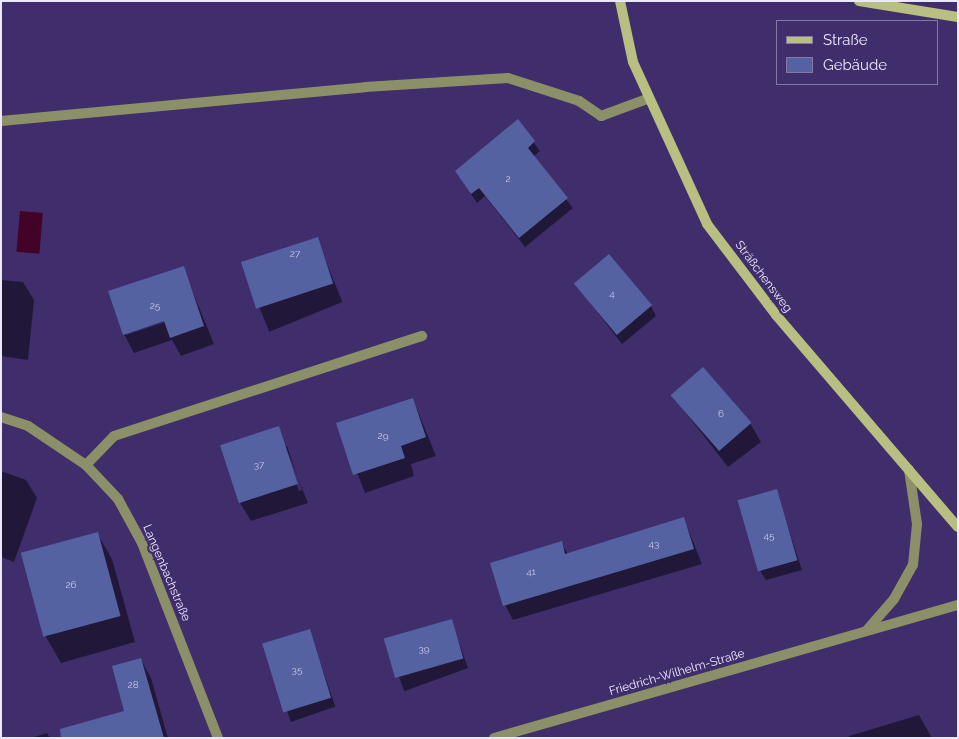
<!DOCTYPE html>
<meta charset="utf-8">
<style>
body{margin:0}
#map{position:relative;width:959px;height:739px;overflow:hidden;background:#3f2e6b;font-family:Raleway,sans-serif}
div>[style]{position:absolute}
.water>*{inset:0;background:#430326;transform-origin:0 0}
.shadow>*{inset:0;background:#0007;transform-origin:0 0}
.building>*{inset:0;background:#5462a1;transform-origin:0 0}
.lane>*{height:10px;margin:-5px;padding:0 5px;transform-origin:5px;border-radius:5px;background:#8b9068}
.street>*{height:10px;margin:-5px;padding:0 5px;transform-origin:5px;border-radius:5px;background:#8b9068}
.secondary>*{height:10px;margin:-5px;padding:0 5px;transform-origin:5px;border-radius:5px;background:#b8bf80}
span{translate:-50% -50%;white-space:nowrap;text-align:center;line-height:1.15;-webkit-text-stroke:5px #3f2e6b;paint-order:stroke}
.number-label{font-size:10px;color:#c6c6e8}
.number-label span{-webkit-text-stroke-width:0}
.street-label{font-size:12px;color:#ece8ff}
.frame{position:absolute;inset:0;border:2px solid #ece8ff;pointer-events:none}
.legend{position:absolute;left:776px;top:20px;width:162px;height:65px;box-sizing:border-box;background:#3f2e6b;border:1px solid #8478a6;margin:0;padding:6px 9px;list-style:none;font-size:15px;color:#ece8ff}
.legend li{display:flex;align-items:center;gap:10px;height:25px}
.legend b{width:25px;border:1px solid #8478a6}
</style>
<div id="map">
<div class="water">
<i style="left:20px;top:211px;width:23px;height:41px;rotate:5deg"></i>
</div>
<div class="shadow">
<i style="clip-path:polygon(518px 121px,540px 151px,533px 157px,573px 208px,525px 247px,485px 196px,477px 203px,462px 181px)"></i>
<i style="left:317px;top:239px;width:68px;height:79px;rotate:68deg"></i>
<i style="clip-path:polygon(evenodd,183px 268px,214px 344px,181px 356px,172px 340px,134px 353px,124px 334px,183px 268px,170px 318px,171px 320px,126px 335px,126px 332px,170px 318px)"></i>
<i style="clip-path:polygon(1px 280px,23px 282px,34px 300px,28px 360px,1px 356px)"></i>
<i style="clip-path:polygon(575px 283px,651px 306px,656px 316px,622px 344px)"></i>
<i style="clip-path:polygon(672px 395px,750px 423px,761px 442px,728px 467px)"></i>
<i style="clip-path:polygon(413px 399px,436px 456px,411px 464px,414px 476px,365px 493px,338px 424px)"></i>
<i style="clip-path:polygon(evenodd,278px 428px,308px 503px,251px 521px,240px 503px,278px 428px,284px 446px,287px 446px,302px 490px,299px 491px,284px 446px)"></i>
<i style="clip-path:polygon(1px 471px,26px 480px,37px 498px,14px 562px,1px 557px)"></i>
<i style="clip-path:polygon(776px 491px,802px 570px,766px 580px,760px 571px)"></i>
<i style="clip-path:polygon(684px 519px,702px 564px,513px 620px,505px 605px,561px 543px,568px 554px)"></i>
<i style="clip-path:polygon(97px 533px,112px 559px,135px 642px,61px 663px,46px 637px,23px 554px)"></i>
<i style="left:451px;top:621px;width:50px;height:68px;rotate:70deg"></i>
<i style="left:309px;top:630px;width:81px;height:47px;rotate:71deg"></i>
<i style="clip-path:polygon(141px 660px,151px 678px,168px 738px,109px 738px,126px 712px)"></i>
<i style="clip-path:polygon(919px 715px,932px 738px,849px 738px,849px 736px)"></i>
<i style="clip-path:polygon(47px 733px,50px 738px,31px 738px)"></i>
</div>
<div class="building">
<i style="clip-path:polygon(518px 119px,535px 141px,528px 148px,568px 198px,519px 238px,479px 188px,471px 194px,455px 171px)"></i>
<i style="left:318px;top:237px;width:49px;height:81px;rotate:72deg"></i>
<i style="left:609px;top:254px;width:67px;height:46px;rotate:50deg"></i>
<i style="clip-path:polygon(184px 266px,204px 326px,170px 338px,164px 321px,123px 335px,108px 291px)"></i>
<i style="left:703px;top:367px;width:74px;height:43px;rotate:49deg"></i>
<i style="clip-path:polygon(413px 398px,426px 437px,401px 446px,405px 458px,353px 475px,336px 423px)"></i>
<i style="left:279px;top:426px;width:61px;height:62px;rotate:72deg"></i>
<i style="left:777px;top:489px;width:74px;height:41px;rotate:74deg"></i>
<i style="clip-path:polygon(684px 517px,694px 549px,503px 606px,490px 563px,562px 541px,565px 554px)"></i>
<i style="left:98px;top:532px;width:87px;height:80px;rotate:75deg"></i>
<i style="left:452px;top:619px;width:41px;height:71px;rotate:74deg"></i>
<i style="left:310px;top:629px;width:72px;height:50px;rotate:73deg"></i>
<i style="clip-path:polygon(141px 658px,164px 738px,61px 738px,60px 729px,124px 711px,112px 666px)"></i>
</div>
<div class="lane">
<i style="left:1px;top:121px;width:366px;rotate:-5.3deg"></i>
<i style="left:365px;top:87px;width:143px;rotate:-3.6deg"></i>
<i style="left:508px;top:78px;width:75px;rotate:17.9deg"></i>
<i style="left:579px;top:101px;width:27px;rotate:34deg"></i>
<i style="left:601px;top:116px;width:49px;rotate:-20.3deg"></i>
<i style="left:86px;top:465px;width:40px;rotate:-46deg"></i>
<i style="left:114px;top:436px;width:324px;rotate:-18deg"></i>
</div>
<div class="street">
<i style="left:1px;top:417px;width:28px;rotate:18deg"></i>
<i style="left:28px;top:426px;width:70px;rotate:33.9deg"></i>
<i style="left:86px;top:465px;width:47px;rotate:46.7deg"></i>
<i style="left:118px;top:499px;width:50px;rotate:61.4deg"></i>
<i style="left:142px;top:543px;width:209px;rotate:68.7deg"></i>
<i style="left:867px;top:630px;width:41px;rotate:-48.9deg"></i>
<i style="left:894px;top:599px;width:39px;rotate:-61deg"></i>
<i style="left:913px;top:565px;width:41px;rotate:-84.4deg"></i>
<i style="left:917px;top:524px;width:55px;rotate:-98.4deg"></i>
<i style="left:494px;top:738px;width:483px;rotate:-16deg"></i>
</div>
<div class="secondary">
<i style="left:620px;top:1px;width:62px;rotate:78deg"></i>
<i style="left:633px;top:62px;width:178px;rotate:65.4deg"></i>
<i style="left:707px;top:224px;width:114px;rotate:52.8deg"></i>
<i style="left:776px;top:315px;width:279px;rotate:49.4deg"></i>
<i style="left:859px;top:1px;width:100px;rotate:9.2deg"></i>
</div>
<div class="number-label">
<span style="left:508px;top:179px">2</span>
<span style="left:295px;top:254px">27</span>
<span style="left:612px;top:294px">4</span>
<span style="left:155px;top:306px">25</span>
<span style="left:721px;top:414px">6</span>
<span style="left:383px;top:436px">29</span>
<span style="left:259px;top:465px">37</span>
<span style="left:769px;top:536px">45</span>
<span style="left:654px;top:544px">43</span>
<span style="left:531px;top:572px">41</span>
<span style="left:71px;top:585px">26</span>
<span style="left:424px;top:649px">39</span>
<span style="left:297px;top:670px">35</span>
<span style="left:133px;top:685px">28</span>
</div>
<div class="street-label">
<span style="left:763px;top:277px;rotate:53deg">Sträßchensweg</span>
<span style="left:166px;top:573px;rotate:67deg">Langenbachstraße</span>
<span style="left:677px;top:673px;rotate:-16deg">Friedrich-Wilhelm-Straße</span>
</div>
<div class="frame"></div>
<ul class="legend">
<li><b style="height:6px;background:#b8bf80"></b>Straße</li>
<li><b style="height:14px;background:#5462a1"></b>Gebäude</li>
</ul>
</div>
